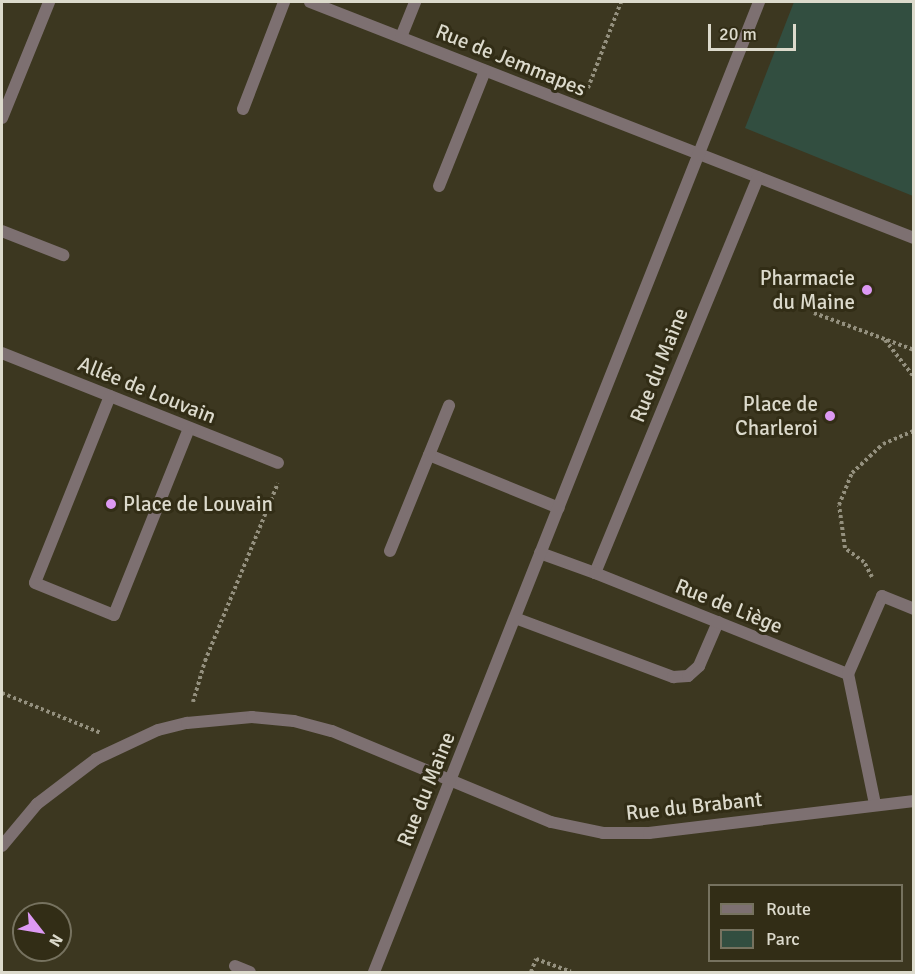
<!DOCTYPE html>
<meta charset="utf-8">
<style>
body{margin:0}
#map{position:relative;width:915px;height:974px;overflow:hidden;background:#3c3720;font-family:Signika,sans-serif}
div>[style]{position:absolute}
.green>*{inset:0;background:#324e40}
.path>*{height:4px;margin-top:-2px;transform-origin:0;background:repeating-linear-gradient(90deg,#94907e 0 3px,transparent 0 6px)}
.service>*{height:12px;margin:-6px;padding:0 6px;transform-origin:6px;border-radius:6px;background:#7d7071}
.minor>*{height:12px;margin:-6px;padding:0 6px;transform-origin:6px;border-radius:6px;background:#7d7071}
.dots>*{width:16px;height:16px;translate:-50% -50%;box-sizing:border-box;border:3px solid #322d16;border-radius:50%}
span{translate:-50% -50%;white-space:nowrap;text-align:center;line-height:1.15;-webkit-text-stroke:6px #322d16;paint-order:stroke}
.street-label{font-size:21px;color:#dcdacc}
.poi-label{font-size:21px;color:#dcdacc}
.right{translate:-100% -50%;text-align:right}
.left{translate:0 -50%;text-align:left}
.frame{position:absolute;inset:0;border:3px solid #dcdacc;pointer-events:none}
.legend{position:absolute;left:708px;top:884px;width:195px;height:78px;box-sizing:border-box;background:#322d16;border:2px solid #76725f;margin:0;padding:8px 10px;list-style:none;font-size:18px;color:#dcdacc}
.legend li{display:flex;align-items:center;gap:12px;height:30px}
.legend b{width:30px;border:2px solid #76725f}
.north{position:absolute;left:12px;top:902px;width:60px;height:60px;box-sizing:border-box;background:#322d16;border:2px solid #76725f;border-radius:50%;rotate:121deg;font-size:16px;font-weight:700;line-height:24px;text-align:center;color:#dcdacc}
.north::after{content:'';display:block;margin:auto;width:21px;height:27px;background:#dd99f3;clip-path:polygon(50% 0,100% 100%,50% 72%,0 100%)}
.scale{position:absolute;left:708px;top:24px;width:88px;height:27px;box-sizing:border-box;border:3px solid #dcdacc;border-top:0;padding-left:8px;font-size:18px;line-height:21px;white-space:nowrap;color:#dcdacc;-webkit-text-stroke:4px #322d16;paint-order:stroke}
</style>
<div id="map">
<div class="green">
<i style="clip-path:polygon(794px 2px,913px 2px,913px 196px,745px 128px)"></i>
</div>
<div class="path">
<i style="left:588px;top:88px;width:92px;rotate:-69deg"></i>
<i style="left:814px;top:313px;width:107px;rotate:20.3deg"></i>
<i style="left:885px;top:340px;width:47px;rotate:51.9deg"></i>
<i style="left:872px;top:577px;width:17px;rotate:-118deg"></i>
<i style="left:864px;top:562px;width:24px;rotate:-144deg"></i>
<i style="left:845px;top:548px;width:43px;rotate:-97.9deg"></i>
<i style="left:839px;top:505px;width:35px;rotate:-68deg"></i>
<i style="left:852px;top:473px;width:42px;rotate:-43.1deg"></i>
<i style="left:883px;top:444px;width:34px;rotate:-23deg"></i>
<i style="left:2px;top:693px;width:107px;rotate:22deg"></i>
<i style="left:193px;top:702px;width:43px;rotate:-73.7deg"></i>
<i style="left:205px;top:661px;width:192px;rotate:-67.7deg"></i>
<i style="left:531px;top:972px;width:14px;rotate:-69deg"></i>
<i style="left:536px;top:959px;width:37px;rotate:20deg"></i>
</div>
<div class="service">
<i style="left:515px;top:618px;width:169px;rotate:20.5deg"></i>
<i style="left:673px;top:677px;width:15px;rotate:-4deg"></i>
<i style="left:688px;top:676px;width:15px;rotate:-42deg"></i>
<i style="left:699px;top:666px;width:48px;rotate:-66.6deg"></i>
</div>
<div class="minor">
<i style="left:310px;top:2px;width:648px;rotate:21.34deg"></i>
<i style="left:401px;top:37px;width:38px;rotate:-68deg"></i>
<i style="left:243px;top:109px;width:115px;rotate:-69deg"></i>
<i style="left:2px;top:118px;width:125px;rotate:-67.9deg"></i>
<i style="left:439px;top:186px;width:124px;rotate:-68.2deg"></i>
<i style="left:2px;top:231px;width:66px;rotate:21.5deg"></i>
<i style="left:2px;top:353px;width:297px;rotate:21.7deg"></i>
<i style="left:110px;top:396px;width:201px;rotate:111.9deg"></i>
<i style="left:35px;top:583px;width:85px;rotate:22.1deg"></i>
<i style="left:114px;top:615px;width:201px;rotate:-68.1deg"></i>
<i style="left:429px;top:455px;width:140px;rotate:22.2deg"></i>
<i style="left:390px;top:551px;width:157px;rotate:-67.9deg"></i>
<i style="left:540px;top:553px;width:59px;rotate:20deg"></i>
<i style="left:595px;top:573px;width:428px;rotate:-67.6deg"></i>
<i style="left:595px;top:573px;width:272px;rotate:21.8deg"></i>
<i style="left:875px;top:804px;width:133px;rotate:-101.7deg"></i>
<i style="left:848px;top:674px;width:85px;rotate:-66.4deg"></i>
<i style="left:882px;top:596px;width:35px;rotate:22deg"></i>
<i style="left:2px;top:846px;width:55px;rotate:-50.2deg"></i>
<i style="left:37px;top:804px;width:74px;rotate:-37.3deg"></i>
<i style="left:96px;top:759px;width:68px;rotate:-25.1deg"></i>
<i style="left:158px;top:730px;width:30px;rotate:-14deg"></i>
<i style="left:187px;top:723px;width:65px;rotate:-5.3deg"></i>
<i style="left:252px;top:717px;width:42px;rotate:5.4deg"></i>
<i style="left:294px;top:721px;width:39px;rotate:15deg"></i>
<i style="left:332px;top:731px;width:237px;rotate:22.6deg"></i>
<i style="left:551px;top:822px;width:53px;rotate:11.9deg"></i>
<i style="left:603px;top:833px;width:46px"></i>
<i style="left:649px;top:833px;width:267px;rotate:-6.9deg"></i>
<i style="left:235px;top:966px;width:16px;rotate:22deg"></i>
<i style="left:374px;top:972px;width:1044px;rotate:-68.35deg"></i>
</div>
<div class="dots">
<i style="left:867px;top:290px;background:#dd99f3"></i>
<i style="left:830px;top:416px;background:#dd99f3"></i>
<i style="left:111px;top:504px;background:#dd99f3"></i>
</div>
<div class="street-label">
<span style="left:511px;top:60px;rotate:22deg">Rue de Jemmapes</span>
<span style="left:659px;top:365px;rotate:-68deg">Rue du Maine</span>
<span style="left:147px;top:390px;rotate:22deg">Allée de Louvain</span>
<span style="left:729px;top:606px;rotate:22deg">Rue de Liège</span>
<span style="left:426px;top:789px;rotate:-68deg">Rue du Maine</span>
<span style="left:694px;top:806px;rotate:-6deg">Rue du Brabant</span>
</div>
<div class="poi-label">
<span class="right" style="left:855px;top:290px">Pharmacie<br>du Maine</span>
<span class="right" style="left:818px;top:416px">Place de<br>Charleroi</span>
<span class="left" style="left:123px;top:504px">Place de Louvain</span>
</div>
<div class="frame"></div>
<ul class="legend">
<li><b style="height:8px;background:#7d7071"></b>Route</li>
<li><b style="height:16px;background:#324e40"></b>Parc</li>
</ul>
<div class="north">N</div>
<div class="scale">20 m</div>
</div>
